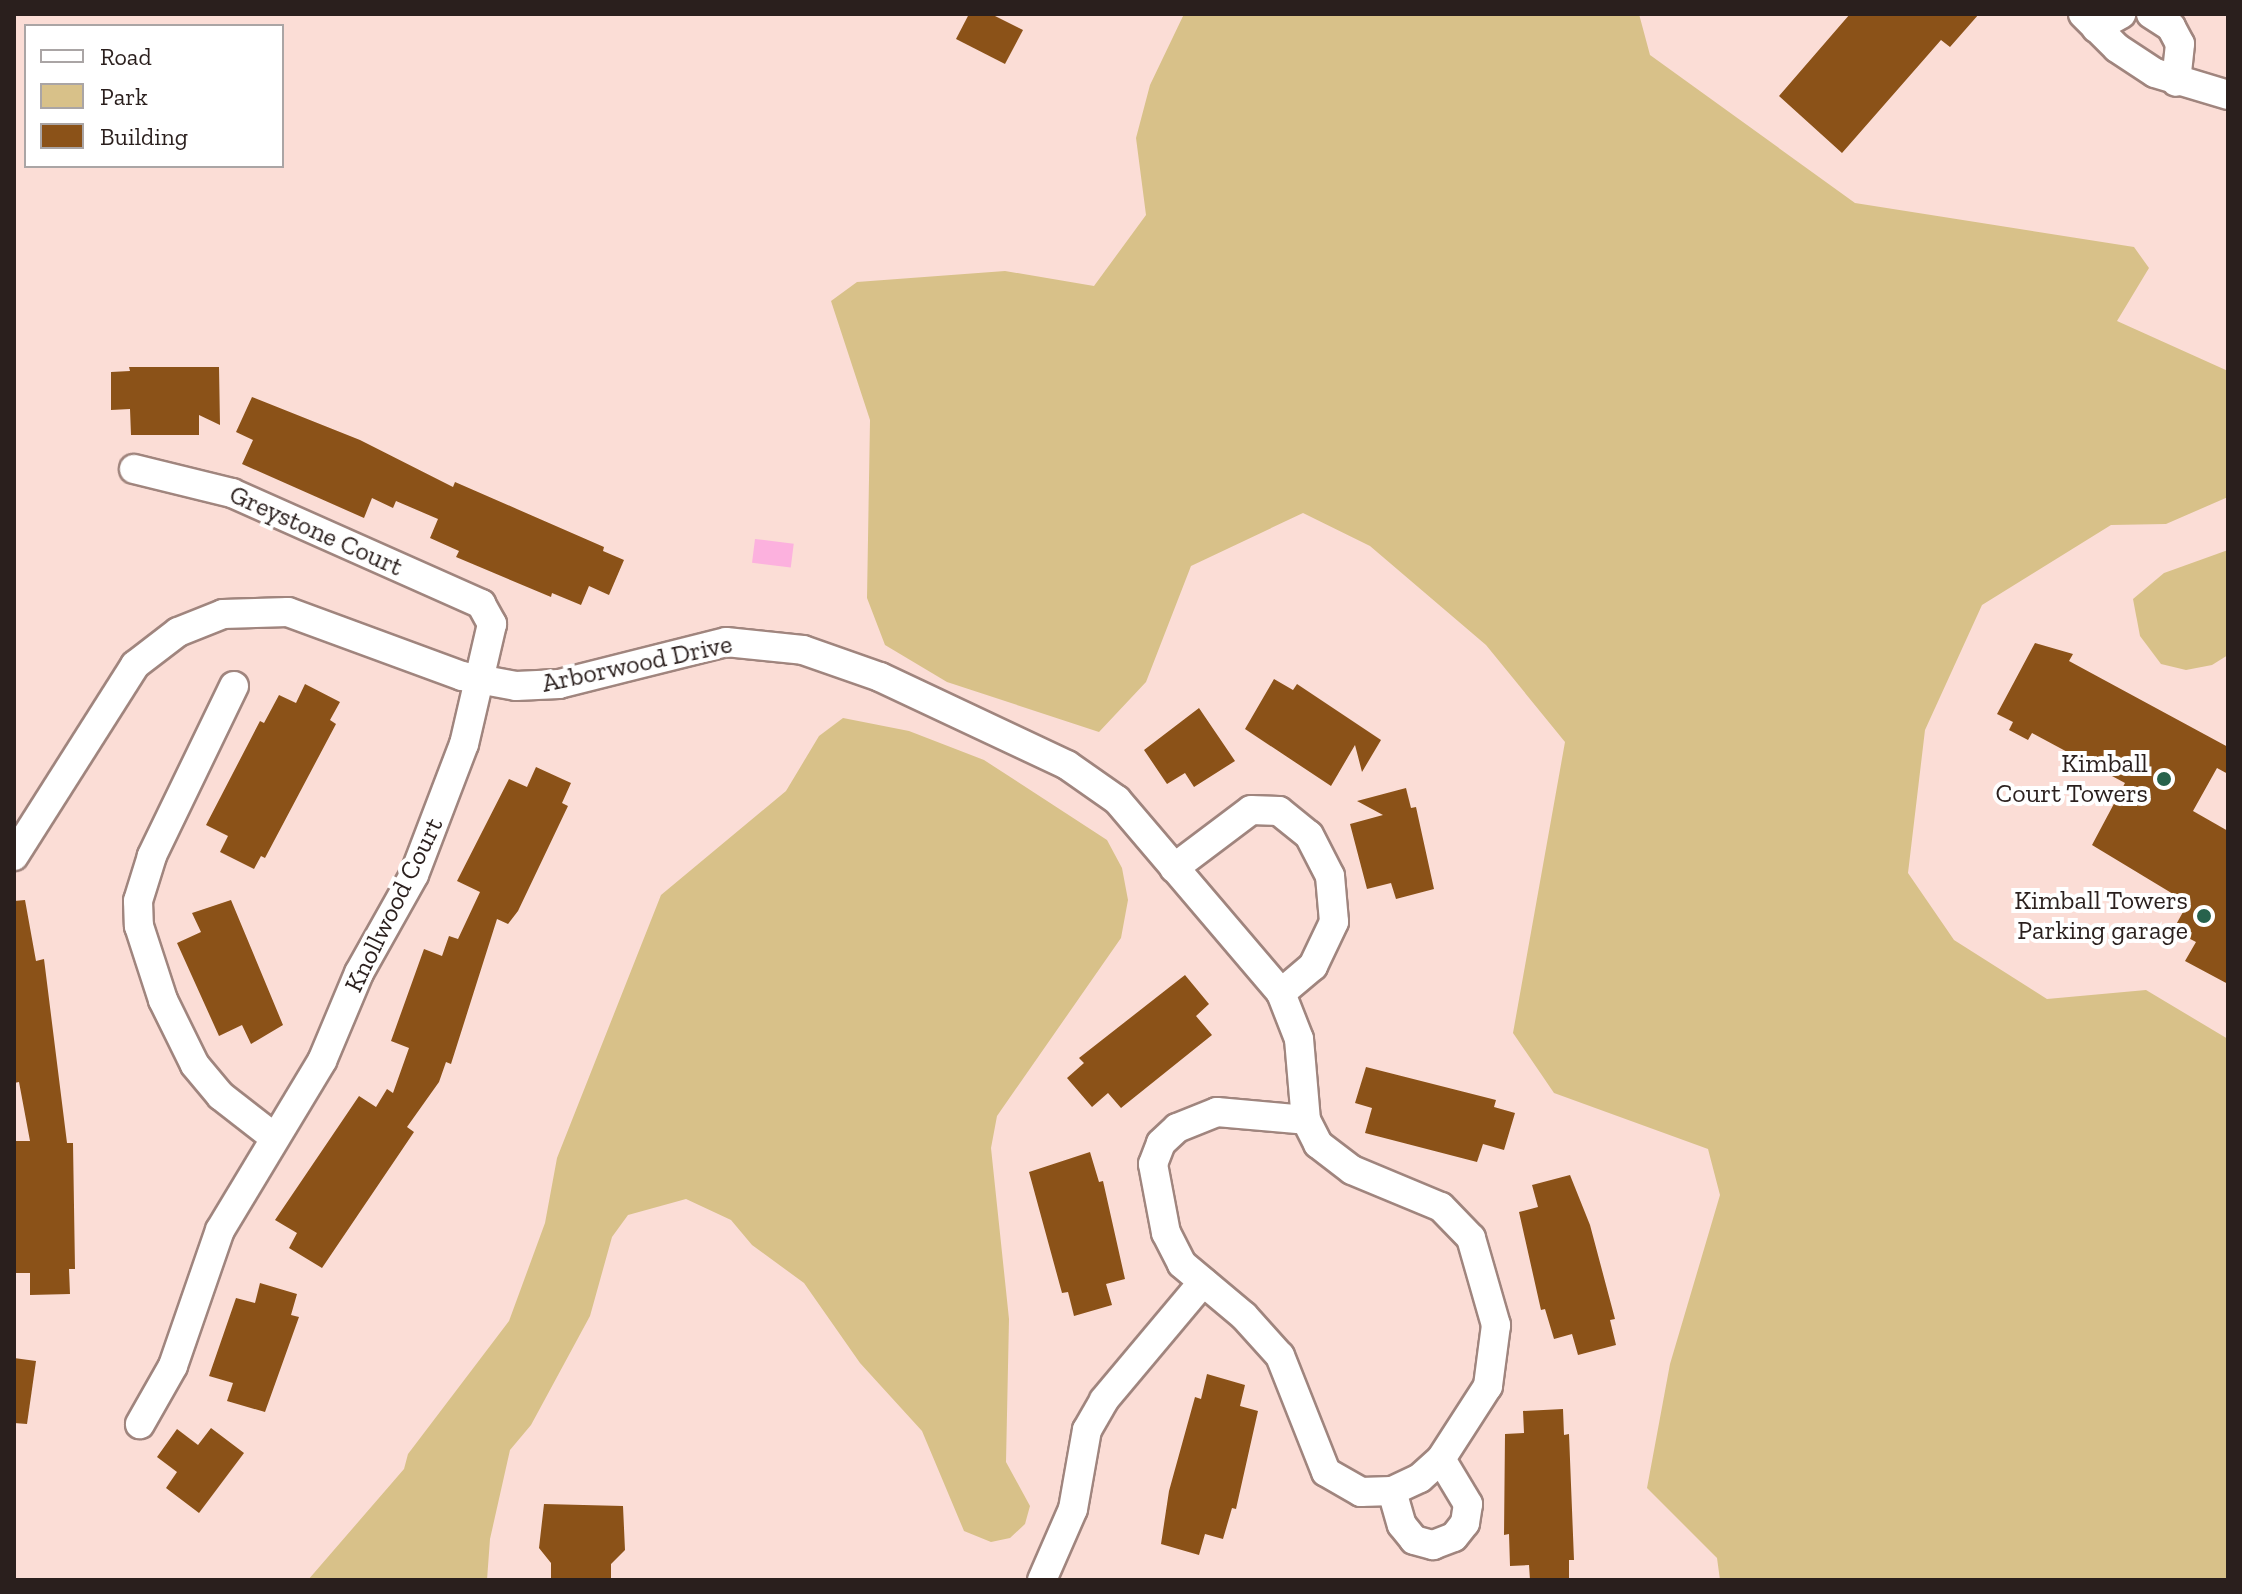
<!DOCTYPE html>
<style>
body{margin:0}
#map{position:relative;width:2242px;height:1594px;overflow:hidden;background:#fbddd6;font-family:"Zilla Slab",serif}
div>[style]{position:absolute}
.green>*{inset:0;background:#d8c189}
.water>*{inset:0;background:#fcb1de;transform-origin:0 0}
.building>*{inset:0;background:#8b5218}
.roads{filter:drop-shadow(2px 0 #a0857e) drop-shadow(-2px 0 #a0857e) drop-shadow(0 2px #a0857e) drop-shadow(0 -2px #a0857e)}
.minor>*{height:28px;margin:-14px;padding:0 14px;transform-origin:14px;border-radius:14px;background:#fff}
.dots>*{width:22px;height:22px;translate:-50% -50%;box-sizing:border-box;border:4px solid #fff;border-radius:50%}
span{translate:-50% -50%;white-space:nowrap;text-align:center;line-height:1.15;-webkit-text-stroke:8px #fff;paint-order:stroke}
.street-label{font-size:26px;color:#2a1f1d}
.poi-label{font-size:26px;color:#2a1f1d}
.right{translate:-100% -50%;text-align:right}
.frame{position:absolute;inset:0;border:16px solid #2a1f1d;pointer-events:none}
.legend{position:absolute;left:24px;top:24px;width:260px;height:144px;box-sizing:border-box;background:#fff;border:2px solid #aaa5a5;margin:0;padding:10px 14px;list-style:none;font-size:24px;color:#2a1f1d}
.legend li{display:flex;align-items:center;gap:16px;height:40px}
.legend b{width:40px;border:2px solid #aaa5a5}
</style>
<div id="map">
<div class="green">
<i style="clip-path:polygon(1184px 14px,1639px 14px,1650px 55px,1855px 203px,2134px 247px,2149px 268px,2117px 321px,2228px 371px,2228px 497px,2166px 524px,2111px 525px,1982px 605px,1925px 730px,1908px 873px,1954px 940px,2047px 999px,2146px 990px,2228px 1039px,2228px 1580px,1720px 1580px,1717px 1558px,1647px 1488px,1670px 1364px,1720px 1195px,1708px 1149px,1554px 1093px,1513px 1033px,1565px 742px,1486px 645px,1370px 546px,1303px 513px,1191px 566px,1146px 682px,1099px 732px,947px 682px,885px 645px,867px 598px,870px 420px,831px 301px,857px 282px,1005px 271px,1094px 286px,1146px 215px,1136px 138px,1150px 85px)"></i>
<i style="clip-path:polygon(2228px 550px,2228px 655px,2212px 665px,2186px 670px,2161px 664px,2140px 636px,2133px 599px,2164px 573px)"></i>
<i style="clip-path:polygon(843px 718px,909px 731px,984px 760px,1107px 840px,1122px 868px,1128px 900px,1121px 938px,997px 1116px,991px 1148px,1009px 1319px,1006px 1462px,1030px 1506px,1025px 1524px,1010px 1538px,991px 1542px,964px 1531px,922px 1431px,860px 1363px,804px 1283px,752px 1245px,731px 1220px,686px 1199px,628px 1215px,612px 1237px,590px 1316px,531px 1425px,510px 1450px,490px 1539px,487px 1580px,308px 1580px,404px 1469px,408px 1454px,509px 1321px,545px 1223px,557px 1158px,661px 895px,786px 791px,819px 736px)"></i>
</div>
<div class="water">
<i style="left:755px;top:539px;width:39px;height:24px;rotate:7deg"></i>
</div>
<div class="building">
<i style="clip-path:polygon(969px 14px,991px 14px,1023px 30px,1005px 64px,956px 39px)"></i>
<i style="clip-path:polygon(1850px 14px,1979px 14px,1950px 47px,1941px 40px,1842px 153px,1779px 96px)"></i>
<i style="clip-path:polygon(129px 367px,219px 367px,220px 425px,199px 415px,199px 435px,131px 435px,130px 409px,111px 410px,111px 372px,130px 371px)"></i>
<i style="clip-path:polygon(252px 397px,360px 440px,453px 487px,455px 482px,604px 547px,603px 551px,624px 560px,609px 595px,589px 586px,581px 605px,552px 593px,551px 597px,456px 557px,459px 551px,430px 538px,438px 519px,396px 501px,393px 508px,372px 498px,364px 518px,242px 464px,253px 440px,236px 432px)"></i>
<i style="clip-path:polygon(2035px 643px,2073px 654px,2069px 661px,2228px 747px,2228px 774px,2217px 768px,2193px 811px,2228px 831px,2228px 984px,2185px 961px,2196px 942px,2173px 930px,2188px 903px,2092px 845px,2125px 783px,2032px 733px,2028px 740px,2009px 730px,2013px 722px,1997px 714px)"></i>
<i style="clip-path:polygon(1274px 679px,1293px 690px,1297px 684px,1381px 740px,1362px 772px,1355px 745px,1331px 786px,1245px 729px)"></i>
<i style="clip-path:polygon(305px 684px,340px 702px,330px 720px,336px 724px,265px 858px,261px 856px,254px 869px,220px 852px,228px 836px,206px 825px,260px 721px,264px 723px,279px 695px,296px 703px)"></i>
<i style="clip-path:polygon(1199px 708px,1235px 761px,1194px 787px,1185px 773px,1167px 784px,1144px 750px)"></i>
<i style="clip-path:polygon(536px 767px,571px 783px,562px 803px,568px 806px,518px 911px,508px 924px,497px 919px,451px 1064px,446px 1062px,439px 1082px,407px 1127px,414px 1132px,322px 1268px,289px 1248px,297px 1233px,275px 1220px,359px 1096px,376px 1107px,387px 1089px,393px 1093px,409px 1048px,391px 1041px,424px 949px,442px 956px,449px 936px,458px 939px,480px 892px,457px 881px,509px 779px,527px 787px)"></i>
<i style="clip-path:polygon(1406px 788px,1411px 808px,1416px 807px,1434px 889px,1396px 899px,1391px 883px,1367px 889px,1350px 824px,1383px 815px,1357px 801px)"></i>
<i style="clip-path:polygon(25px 900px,36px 961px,44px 959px,67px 1143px,73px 1143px,75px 1269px,69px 1269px,70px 1294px,30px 1295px,30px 1273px,14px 1273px,14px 1141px,30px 1141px,19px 1082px,14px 1083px,14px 901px)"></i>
<i style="clip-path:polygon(231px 900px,283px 1025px,251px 1044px,242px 1025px,219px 1036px,177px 943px,201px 932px,192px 913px)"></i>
<i style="clip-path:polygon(1185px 975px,1209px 1004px,1196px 1016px,1212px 1035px,1121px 1108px,1108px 1093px,1092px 1107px,1067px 1078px,1084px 1063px,1079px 1058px)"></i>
<i style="clip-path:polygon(1366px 1067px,1496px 1100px,1494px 1107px,1515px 1113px,1504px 1150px,1483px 1144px,1477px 1162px,1365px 1133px,1372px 1108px,1355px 1103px)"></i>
<i style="clip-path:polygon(1090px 1152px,1099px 1182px,1103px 1181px,1125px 1279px,1106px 1284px,1112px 1305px,1074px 1316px,1068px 1292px,1062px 1293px,1029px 1172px)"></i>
<i style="clip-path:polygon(1570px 1175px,1590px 1225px,1615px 1319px,1610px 1320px,1616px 1345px,1578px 1355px,1572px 1334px,1554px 1339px,1545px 1309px,1541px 1310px,1519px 1212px,1538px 1207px,1532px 1185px)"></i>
<i style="clip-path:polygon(260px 1283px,297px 1294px,291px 1315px,299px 1317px,265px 1412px,227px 1401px,233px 1383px,209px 1376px,236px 1298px,255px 1303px)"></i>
<i style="clip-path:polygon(14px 1358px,36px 1361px,27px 1424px,14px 1423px)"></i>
<i style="clip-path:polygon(1207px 1374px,1245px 1385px,1240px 1406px,1258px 1411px,1236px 1509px,1232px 1508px,1223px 1539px,1205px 1534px,1199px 1555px,1161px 1544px,1169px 1491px,1195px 1397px,1201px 1399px)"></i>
<i style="clip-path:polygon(1563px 1409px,1564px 1435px,1569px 1434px,1574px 1560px,1569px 1560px,1569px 1580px,1530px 1580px,1529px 1565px,1510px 1566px,1509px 1534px,1504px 1535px,1505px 1434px,1524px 1433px,1523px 1411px)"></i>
<i style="clip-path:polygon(211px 1428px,244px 1453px,199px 1513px,166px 1488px,177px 1472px,157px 1457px,177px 1429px,198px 1445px)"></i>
<i style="clip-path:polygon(544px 1504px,623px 1506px,625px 1550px,611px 1564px,611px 1580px,551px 1578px,551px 1563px,539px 1548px)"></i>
</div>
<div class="roads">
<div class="minor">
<i style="left:2083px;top:14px;width:48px;rotate:45deg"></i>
<i style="left:2117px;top:48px;width:45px;rotate:33.3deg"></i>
<i style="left:2155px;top:73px;width:76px;rotate:16.8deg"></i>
<i style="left:2151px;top:14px;width:24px;rotate:33deg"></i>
<i style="left:2171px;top:27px;width:19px;rotate:62deg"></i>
<i style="left:2180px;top:44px;width:38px;rotate:96deg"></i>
<i style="left:2096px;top:28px;width:29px;rotate:-29deg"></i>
<i style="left:134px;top:469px;width:101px;rotate:13.8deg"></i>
<i style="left:232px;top:493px;width:273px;rotate:24deg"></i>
<i style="left:481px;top:604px;width:23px;rotate:61deg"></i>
<i style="left:492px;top:624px;width:123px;rotate:103.1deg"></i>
<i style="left:464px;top:744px;width:140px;rotate:110.9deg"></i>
<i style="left:414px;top:875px;width:112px;rotate:119.3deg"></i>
<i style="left:359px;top:973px;width:95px;rotate:112.8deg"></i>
<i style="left:322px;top:1061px;width:197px;rotate:121.1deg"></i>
<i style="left:220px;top:1230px;width:144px;rotate:109.1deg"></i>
<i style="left:173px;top:1366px;width:67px;rotate:119.6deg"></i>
<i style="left:234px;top:686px;width:189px;rotate:115.8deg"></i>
<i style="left:152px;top:856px;width:47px;rotate:107.3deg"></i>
<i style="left:138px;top:901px;width:25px;rotate:88deg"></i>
<i style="left:139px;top:926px;width:78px;rotate:72deg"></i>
<i style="left:163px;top:1000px;width:72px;rotate:63.8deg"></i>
<i style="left:195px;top:1065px;width:40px;rotate:50deg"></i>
<i style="left:221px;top:1096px;width:68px;rotate:37.9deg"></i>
<i style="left:14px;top:856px;width:226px;rotate:-57.6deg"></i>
<i style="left:135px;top:665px;width:54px;rotate:-37.5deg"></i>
<i style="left:178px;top:632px;width:48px;rotate:-21.8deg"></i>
<i style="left:223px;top:614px;width:65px;rotate:-1.8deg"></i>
<i style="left:288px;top:612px;width:185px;rotate:20.2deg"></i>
<i style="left:462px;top:676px;width:55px;rotate:10.5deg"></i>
<i style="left:516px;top:686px;width:43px;rotate:-2.7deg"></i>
<i style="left:559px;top:684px;width:172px;rotate:-14.1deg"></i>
<i style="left:726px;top:642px;width:77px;rotate:5.9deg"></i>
<i style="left:803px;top:650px;width:82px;rotate:19.3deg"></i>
<i style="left:880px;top:677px;width:207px;rotate:25.2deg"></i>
<i style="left:1067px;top:765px;width:61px;rotate:35deg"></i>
<i style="left:1117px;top:800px;width:253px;rotate:49.6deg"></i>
<i style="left:1281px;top:993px;width:49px;rotate:68.6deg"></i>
<i style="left:1299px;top:1039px;width:81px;rotate:85.1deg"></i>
<i style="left:1306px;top:1120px;width:27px;rotate:63deg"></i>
<i style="left:1318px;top:1144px;width:43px;rotate:37.4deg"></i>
<i style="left:1352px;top:1170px;width:96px;rotate:22.6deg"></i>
<i style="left:1441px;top:1207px;width:43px;rotate:45.9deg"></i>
<i style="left:1471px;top:1238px;width:91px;rotate:74deg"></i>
<i style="left:1496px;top:1325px;width:62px;rotate:97.5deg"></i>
<i style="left:1488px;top:1386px;width:87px;rotate:122.8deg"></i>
<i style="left:1441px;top:1459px;width:28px;rotate:138deg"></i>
<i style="left:1420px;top:1478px;width:31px;rotate:155deg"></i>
<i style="left:1392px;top:1491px;width:31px;rotate:178deg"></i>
<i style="left:1361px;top:1492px;width:40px;rotate:-150.3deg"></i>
<i style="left:1326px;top:1472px;width:125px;rotate:-111.6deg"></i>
<i style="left:1280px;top:1356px;width:54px;rotate:-132deg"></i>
<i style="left:1244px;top:1316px;width:81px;rotate:-140deg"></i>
<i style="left:1182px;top:1264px;width:35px;rotate:-117deg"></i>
<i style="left:1166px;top:1233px;width:70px;rotate:-100.7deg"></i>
<i style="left:1153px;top:1164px;width:22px;rotate:-69deg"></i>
<i style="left:1161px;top:1143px;width:22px;rotate:-43deg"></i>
<i style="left:1177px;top:1128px;width:43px;rotate:-21.8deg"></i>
<i style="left:1217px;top:1112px;width:89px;rotate:5.1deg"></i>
<i style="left:1174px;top:868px;width:96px;rotate:-37deg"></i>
<i style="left:1251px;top:810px;width:28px;rotate:2deg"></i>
<i style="left:1279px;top:811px;width:38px;rotate:39deg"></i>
<i style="left:1309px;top:835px;width:46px;rotate:62.9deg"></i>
<i style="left:1330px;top:876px;width:46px;rotate:85deg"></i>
<i style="left:1334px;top:922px;width:49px;rotate:115.5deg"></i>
<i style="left:1313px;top:966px;width:42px;rotate:139.8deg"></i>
<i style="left:1392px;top:1491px;width:35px;rotate:74deg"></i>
<i style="left:1402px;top:1525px;width:19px;rotate:51deg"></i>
<i style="left:1414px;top:1540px;width:20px;rotate:15deg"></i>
<i style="left:1433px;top:1545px;width:22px;rotate:-21deg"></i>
<i style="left:1454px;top:1537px;width:18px;rotate:-52deg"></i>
<i style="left:1465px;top:1523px;width:19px;rotate:-81deg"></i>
<i style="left:1468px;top:1504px;width:52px;rotate:-121deg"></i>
<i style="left:1042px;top:1580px;width:77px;rotate:-66.4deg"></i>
<i style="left:1073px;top:1509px;width:80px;rotate:-80deg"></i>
<i style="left:1087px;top:1430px;width:34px;rotate:-60deg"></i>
<i style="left:1104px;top:1400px;width:154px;rotate:-50deg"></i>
</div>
</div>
<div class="dots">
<i style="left:2164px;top:779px;background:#27624c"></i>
<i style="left:2204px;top:916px;background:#27624c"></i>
</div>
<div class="street-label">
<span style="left:316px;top:531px;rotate:24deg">Greystone Court</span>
<span style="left:637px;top:664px;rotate:-12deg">Arborwood Drive</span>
<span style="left:394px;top:905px;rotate:-64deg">Knollwood Court</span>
</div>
<div class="poi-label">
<span class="right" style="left:2148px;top:779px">Kimball<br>Court Towers</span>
<span class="right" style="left:2188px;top:916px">Kimball Towers<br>Parking garage</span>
</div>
<div class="frame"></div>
<ul class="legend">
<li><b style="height:10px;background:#fff"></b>Road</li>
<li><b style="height:22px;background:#d8c189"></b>Park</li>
<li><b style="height:22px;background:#8b5218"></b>Building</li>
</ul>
</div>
